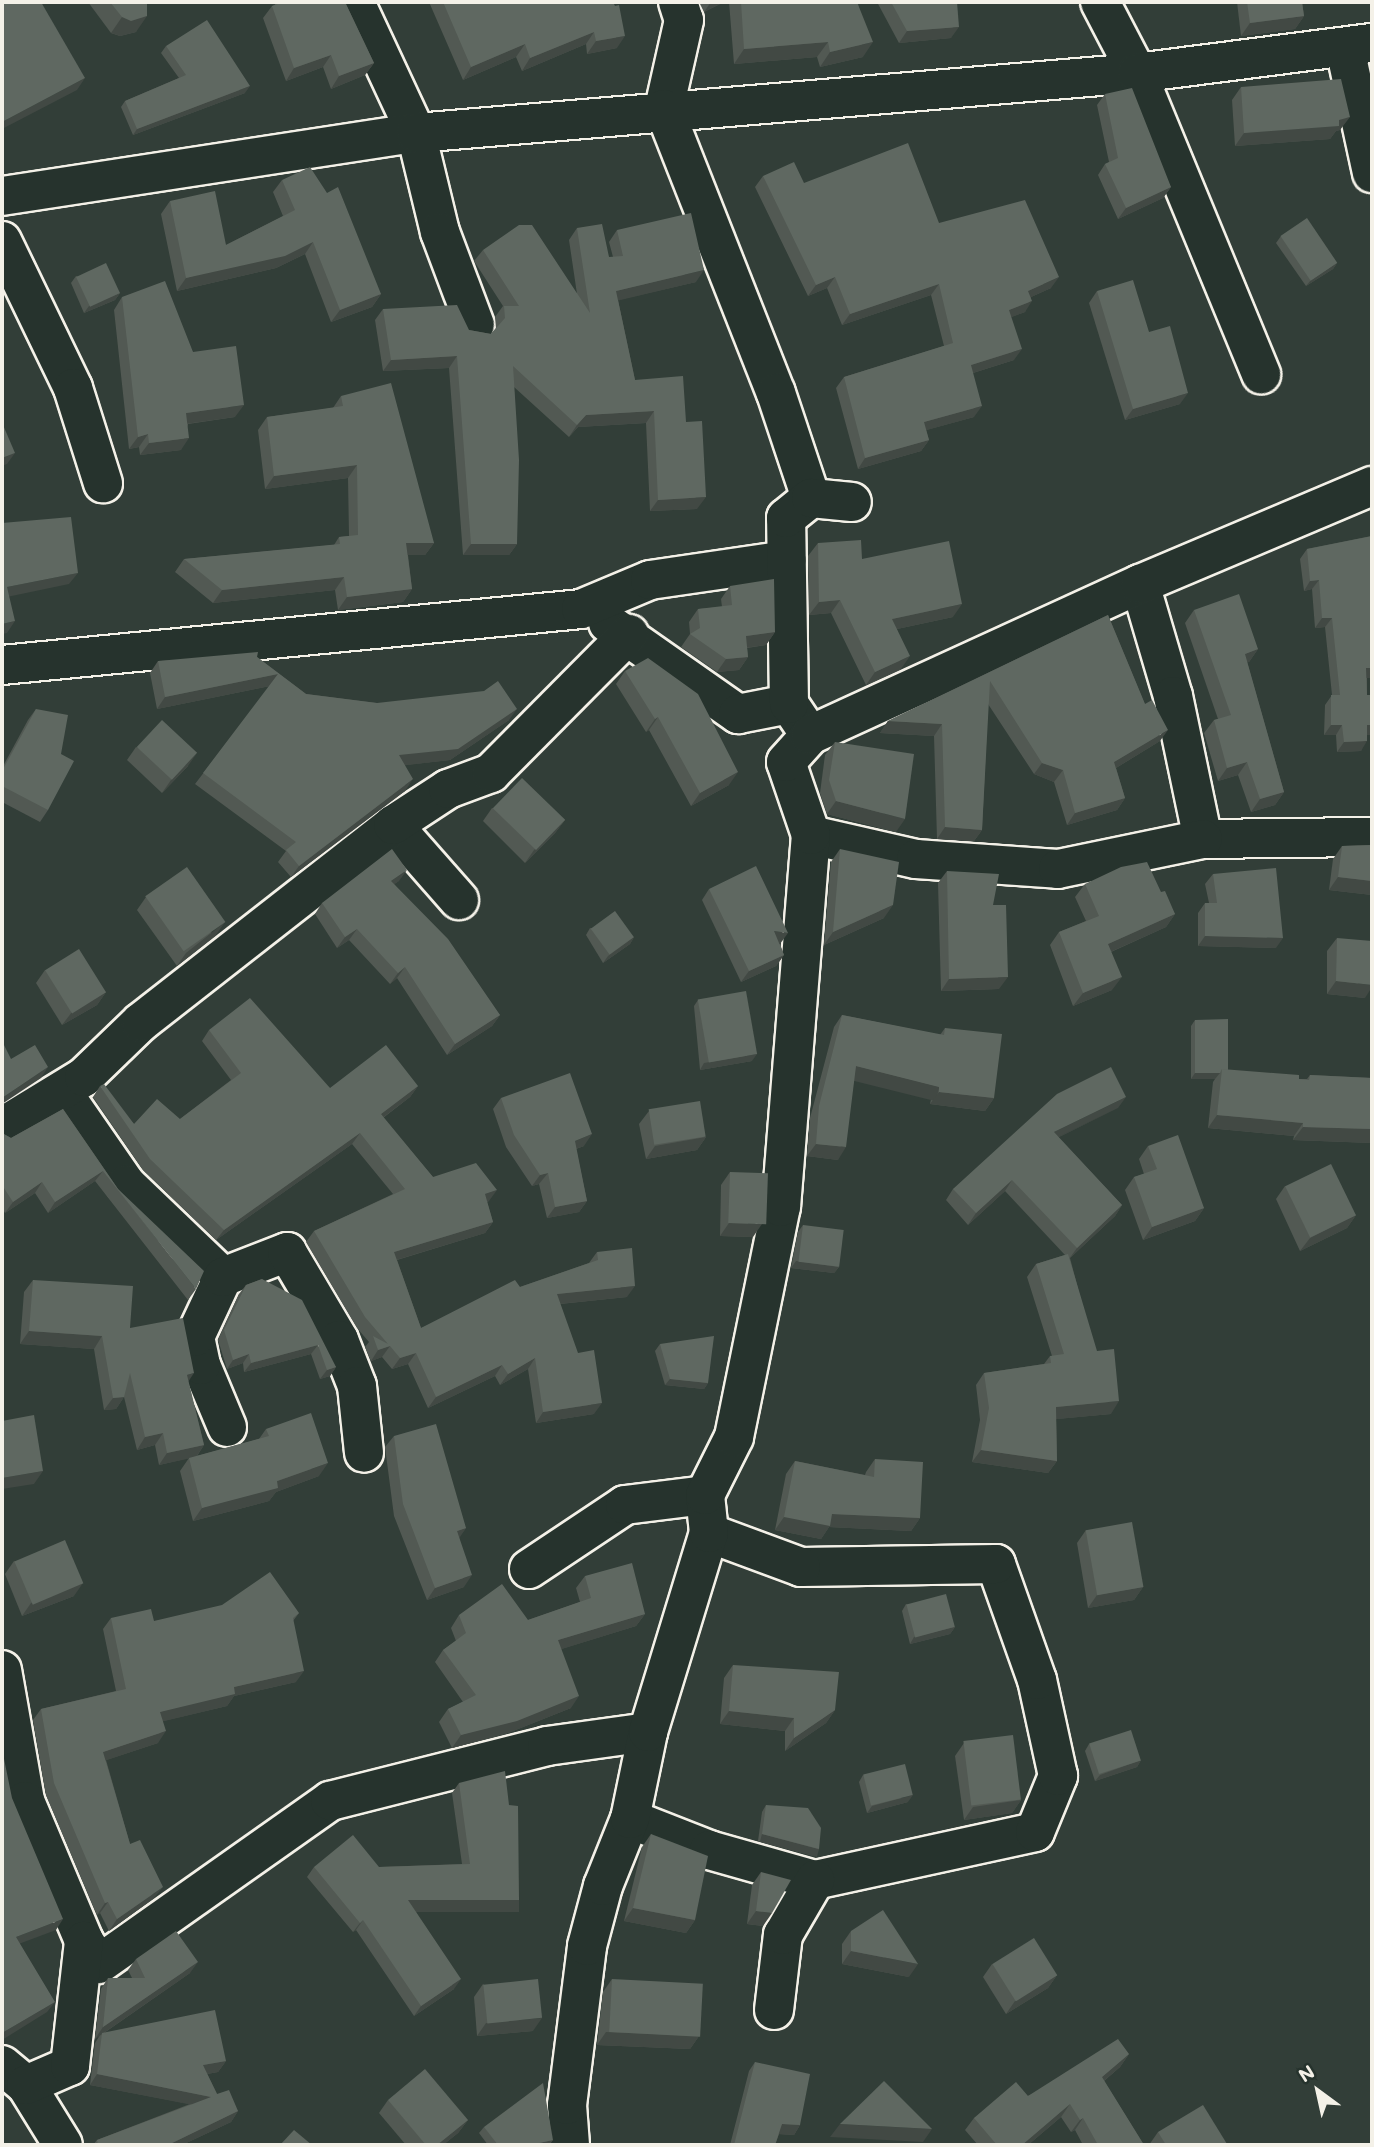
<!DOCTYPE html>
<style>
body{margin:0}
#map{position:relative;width:1374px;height:2147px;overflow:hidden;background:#323e38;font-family:Mali,sans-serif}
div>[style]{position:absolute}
.roads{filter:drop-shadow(2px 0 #f4f1e8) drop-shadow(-2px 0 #f4f1e8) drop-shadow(0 2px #f4f1e8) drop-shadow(0 -2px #f4f1e8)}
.minor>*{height:38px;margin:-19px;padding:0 19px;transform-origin:19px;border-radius:19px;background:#26332d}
.wall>*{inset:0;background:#525953}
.shaded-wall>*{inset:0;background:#424944;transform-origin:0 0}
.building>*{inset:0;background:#5f6861;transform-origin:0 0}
span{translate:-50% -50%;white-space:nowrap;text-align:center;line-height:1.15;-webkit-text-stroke:5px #26332d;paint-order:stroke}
.frame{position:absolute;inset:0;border:4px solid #f4f1e8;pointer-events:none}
.north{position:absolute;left:1283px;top:2056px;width:70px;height:70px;-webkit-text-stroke:5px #26332d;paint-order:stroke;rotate:327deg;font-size:19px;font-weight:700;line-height:28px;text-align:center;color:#f4f1e8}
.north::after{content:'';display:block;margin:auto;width:24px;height:32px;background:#f4f1e8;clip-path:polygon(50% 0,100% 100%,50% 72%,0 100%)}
</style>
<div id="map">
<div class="roads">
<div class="minor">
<i style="left:355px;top:2px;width:145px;rotate:65deg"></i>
<i style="left:416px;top:133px;width:102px;rotate:76.4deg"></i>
<i style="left:440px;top:232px;width:99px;rotate:69.4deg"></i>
<i style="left:678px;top:2px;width:19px;rotate:72deg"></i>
<i style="left:684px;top:20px;width:91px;rotate:102.7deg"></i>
<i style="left:664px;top:109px;width:305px;rotate:68.5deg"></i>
<i style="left:776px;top:393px;width:111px;rotate:71.6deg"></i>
<i style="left:1100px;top:2px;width:80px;rotate:62.5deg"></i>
<i style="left:1137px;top:73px;width:326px;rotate:67.6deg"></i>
<i style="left:1345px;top:48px;width:128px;rotate:77.8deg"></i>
<i style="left:2px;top:196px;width:419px;rotate:-8.7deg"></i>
<i style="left:416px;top:133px;width:723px;rotate:-4.76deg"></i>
<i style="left:1137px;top:73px;width:237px;rotate:-7.3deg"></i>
<i style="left:2px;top:241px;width:163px;rotate:64.2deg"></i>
<i style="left:73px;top:388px;width:100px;rotate:72.5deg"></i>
<i style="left:1140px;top:584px;width:117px;rotate:73.6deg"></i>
<i style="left:1173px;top:696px;width:146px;rotate:78.2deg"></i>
<i style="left:1203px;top:839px;width:169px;rotate:-0.7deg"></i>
<i style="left:608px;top:623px;width:159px;rotate:35deg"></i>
<i style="left:738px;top:714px;width:52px;rotate:-11.1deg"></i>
<i style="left:2px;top:665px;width:582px;rotate:-5.52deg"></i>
<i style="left:581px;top:609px;width:75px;rotate:-22.8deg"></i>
<i style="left:650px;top:580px;width:138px;rotate:-8.3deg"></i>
<i style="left:810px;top:735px;width:37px;rotate:-124deg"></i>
<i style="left:789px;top:704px;width:186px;rotate:-90.9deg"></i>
<i style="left:786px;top:518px;width:32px;rotate:-39deg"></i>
<i style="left:811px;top:498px;width:41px;rotate:5.6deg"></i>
<i style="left:393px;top:825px;width:100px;rotate:48.7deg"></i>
<i style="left:811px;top:835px;width:108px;rotate:12.9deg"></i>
<i style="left:916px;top:859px;width:142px;rotate:4deg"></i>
<i style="left:1058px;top:869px;width:148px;rotate:-11.7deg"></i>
<i style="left:63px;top:1093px;width:111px;rotate:55.3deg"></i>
<i style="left:126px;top:1184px;width:134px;rotate:43.8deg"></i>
<i style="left:2px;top:1127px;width:96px;rotate:-31.4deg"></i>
<i style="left:84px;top:1077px;width:79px;rotate:-44deg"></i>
<i style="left:141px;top:1022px;width:320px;rotate:-38deg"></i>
<i style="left:393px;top:825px;width:66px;rotate:-33.2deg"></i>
<i style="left:448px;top:789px;width:46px;rotate:-20.4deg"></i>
<i style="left:491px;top:773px;width:196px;rotate:-45.2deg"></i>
<i style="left:227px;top:1427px;width:67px;rotate:-112.8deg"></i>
<i style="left:201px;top:1365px;width:29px;rotate:-102deg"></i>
<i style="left:195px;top:1337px;width:66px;rotate:-65deg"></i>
<i style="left:223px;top:1277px;width:69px;rotate:-21.3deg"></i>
<i style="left:287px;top:1252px;width:102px;rotate:59.4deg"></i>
<i style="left:339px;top:1340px;width:49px;rotate:68.6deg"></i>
<i style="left:357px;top:1386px;width:67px;rotate:84deg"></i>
<i style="left:529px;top:1569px;width:115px;rotate:-33.7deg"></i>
<i style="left:625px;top:1505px;width:81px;rotate:-7.1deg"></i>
<i style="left:2px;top:1670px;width:133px;rotate:80deg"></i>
<i style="left:25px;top:1801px;width:152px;rotate:67.1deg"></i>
<i style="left:84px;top:1941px;width:27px;rotate:57deg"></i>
<i style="left:99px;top:1964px;width:283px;rotate:-35.2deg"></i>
<i style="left:330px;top:1801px;width:224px;rotate:-14.2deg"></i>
<i style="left:547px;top:1746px;width:102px;rotate:-7.9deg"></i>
<i style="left:630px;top:1819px;width:85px;rotate:21.4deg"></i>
<i style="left:709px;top:1850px;width:110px;rotate:15.8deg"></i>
<i style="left:815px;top:1880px;width:225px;rotate:-12.3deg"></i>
<i style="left:1035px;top:1832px;width:61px;rotate:-67.7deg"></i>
<i style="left:1058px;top:1776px;width:98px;rotate:-102.3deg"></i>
<i style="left:1037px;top:1680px;width:123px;rotate:-109.5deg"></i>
<i style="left:996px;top:1564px;width:195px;rotate:179.1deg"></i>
<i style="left:801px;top:1567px;width:98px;rotate:-159.7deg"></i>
<i style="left:774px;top:2010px;width:76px;rotate:-83.2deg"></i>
<i style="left:783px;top:1935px;width:64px;rotate:-59.8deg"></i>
<i style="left:2px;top:2065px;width:31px;rotate:40deg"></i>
<i style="left:26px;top:2085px;width:70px;rotate:58.3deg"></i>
<i style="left:26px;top:2085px;width:48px;rotate:-23.4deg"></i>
<i style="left:70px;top:2066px;width:126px;rotate:-83.6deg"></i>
<i style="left:570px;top:2145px;width:40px;rotate:-94.3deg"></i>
<i style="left:567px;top:2105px;width:160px;rotate:-82.8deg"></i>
<i style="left:587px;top:1946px;width:62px;rotate:-75.1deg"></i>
<i style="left:603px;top:1886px;width:72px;rotate:-68.1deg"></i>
<i style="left:630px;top:1819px;width:89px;rotate:-78.3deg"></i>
<i style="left:648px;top:1732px;width:208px;rotate:-73deg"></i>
<i style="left:709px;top:1533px;width:38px;rotate:-96deg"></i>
<i style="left:705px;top:1495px;width:65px;rotate:-63.4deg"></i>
<i style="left:734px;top:1437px;width:235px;rotate:-78.5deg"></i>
<i style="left:781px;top:1207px;width:373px;rotate:-85.4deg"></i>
<i style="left:811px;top:835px;width:77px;rotate:-108.9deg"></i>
<i style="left:786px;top:762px;width:36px;rotate:-48deg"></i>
<i style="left:810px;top:735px;width:363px;rotate:-24.6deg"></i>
<i style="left:1140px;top:584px;width:252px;rotate:-22.9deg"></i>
</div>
</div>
<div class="wall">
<i style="clip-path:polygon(88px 2px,147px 2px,136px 32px,120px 36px,111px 33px)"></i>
<i style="clip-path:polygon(274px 2px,345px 2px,374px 63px,365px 75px,331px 89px,323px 67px,286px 81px,263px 18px,272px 6px,275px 5px)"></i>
<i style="clip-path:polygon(429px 2px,613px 2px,617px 48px,587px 54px,586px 44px,522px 71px,516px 57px,463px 80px)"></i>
<i style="clip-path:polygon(699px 2px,724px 2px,704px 12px)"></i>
<i style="clip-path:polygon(729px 2px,861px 2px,858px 3px,863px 57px,820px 67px,817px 57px,734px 64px)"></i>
<i style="clip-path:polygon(877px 2px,957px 2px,951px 38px,899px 43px)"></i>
<i style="clip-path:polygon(1237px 2px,1302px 2px,1304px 16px,1295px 29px,1241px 36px)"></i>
<i style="clip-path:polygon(166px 46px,245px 93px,133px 135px,121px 107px,125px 101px,179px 78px,161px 53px)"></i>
<i style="clip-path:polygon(1241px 87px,1340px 130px,1336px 131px,1330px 139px,1235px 146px,1232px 100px)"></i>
<i style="clip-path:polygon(1105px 94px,1171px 187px,1163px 198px,1118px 219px,1098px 175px,1105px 164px,1109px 162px,1097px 105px)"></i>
<i style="clip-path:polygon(763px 176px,804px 183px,939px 223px,1051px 288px,1031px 297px,1025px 312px,1011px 317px,1014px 360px,973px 373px,974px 417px,926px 430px,929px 440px,921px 451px,858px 469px,836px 388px,844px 377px,944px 346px,931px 295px,842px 325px,827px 288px,808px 296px,755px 187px)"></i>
<i style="clip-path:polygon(282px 180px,381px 294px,372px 307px,331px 322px,305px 254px,276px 268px,177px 291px,161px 214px,170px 201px,226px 245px,283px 216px,273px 192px)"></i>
<i style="clip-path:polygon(577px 228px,609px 257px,613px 257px,609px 242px,617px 230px,696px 282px,618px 300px,635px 380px,686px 422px,697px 509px,650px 511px,646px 423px,578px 427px,569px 437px,514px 387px,517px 544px,509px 555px,463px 555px,449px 368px,383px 371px,375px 320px,383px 309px,469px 330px,491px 334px,496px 328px,495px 317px,503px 306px,474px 261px,483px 250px,577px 294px,569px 240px)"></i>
<i style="clip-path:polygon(1281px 236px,1337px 263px,1333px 269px,1306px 286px,1276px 243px)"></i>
<i style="clip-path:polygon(76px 276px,120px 293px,115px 300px,84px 313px,71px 283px)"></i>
<i style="clip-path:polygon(1097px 291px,1149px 332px,1180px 404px,1125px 420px,1089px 303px)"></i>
<i style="clip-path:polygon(122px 297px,193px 352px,235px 417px,188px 424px,181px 450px,140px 455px,139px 447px,129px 449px,114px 310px)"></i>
<i style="clip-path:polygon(341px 396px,434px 543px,425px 555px,408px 555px,412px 589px,403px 602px,338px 610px,335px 590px,213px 603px,175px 572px,184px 559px,334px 545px,339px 537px,349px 536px,348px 478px,265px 489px,258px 430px,267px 417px,333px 408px)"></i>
<i style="clip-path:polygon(1372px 536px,1372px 678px,1367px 678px,1367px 735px,1361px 751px,1337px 752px,1336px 735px,1324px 735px,1325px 705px,1332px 695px,1325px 627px,1315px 628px,1312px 589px,1304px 591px,1300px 559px,1307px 549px)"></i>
<i style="clip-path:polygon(818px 543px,862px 559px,953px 617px,897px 629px,901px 669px,866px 685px,831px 613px,809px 615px,808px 556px)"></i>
<i style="clip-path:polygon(730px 586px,775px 632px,766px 645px,747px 648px,748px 657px,739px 670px,717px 672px,681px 647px,690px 634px,689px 622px,698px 609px,722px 607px,721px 599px)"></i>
<i style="clip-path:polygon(1194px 610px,1258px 649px,1249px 662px,1247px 662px,1284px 792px,1275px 805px,1251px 812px,1238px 775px,1218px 781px,1204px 733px,1214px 720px,1218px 719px,1185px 623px)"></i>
<i style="clip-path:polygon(1108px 615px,1160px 741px,1116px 768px,1125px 798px,1117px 810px,1067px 825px,1054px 782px,1034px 774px,988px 704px,982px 830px,974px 841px,937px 839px,934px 736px,880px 733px,888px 721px)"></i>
<i style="clip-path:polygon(257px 657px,306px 694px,509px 720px,450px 760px,405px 765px,405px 791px,291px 877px,278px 862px,286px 851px,195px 784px,270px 686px,157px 709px,150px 673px,158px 661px)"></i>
<i style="clip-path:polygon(625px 671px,729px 785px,691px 806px,649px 730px,646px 732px,616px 684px)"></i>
<i style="clip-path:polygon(36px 709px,48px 810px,40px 822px,2px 802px,2px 768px,28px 720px)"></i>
<i style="clip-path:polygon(835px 742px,896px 832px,827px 814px,820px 793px,825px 755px)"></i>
<i style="clip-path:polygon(136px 747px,188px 766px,162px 793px,127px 760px)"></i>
<i style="clip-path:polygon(492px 808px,565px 820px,555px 833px,525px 863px,483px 821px)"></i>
<i style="clip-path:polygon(1372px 845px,1372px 895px,1329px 890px,1333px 859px,1342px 846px)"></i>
<i style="clip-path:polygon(840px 849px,884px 918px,824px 945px,831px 862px)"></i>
<i style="clip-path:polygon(947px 871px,993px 905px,999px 989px,941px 991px,938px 883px)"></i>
<i style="clip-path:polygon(1213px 874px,1276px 948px,1198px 946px,1198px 913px,1205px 903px,1209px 903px,1205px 884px)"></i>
<i style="clip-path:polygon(399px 881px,394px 884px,500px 1015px,492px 1026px,447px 1055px,397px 978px,390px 984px,349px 940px,337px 948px,315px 914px,322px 903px)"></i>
<i style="clip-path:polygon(1085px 884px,1161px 892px,1175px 914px,1166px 927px,1111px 952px,1112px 990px,1073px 1006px,1050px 945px,1059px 932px,1086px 921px,1075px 897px)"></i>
<i style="clip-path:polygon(709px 889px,780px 944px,784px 955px,776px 966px,741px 982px,702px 900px)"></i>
<i style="clip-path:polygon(146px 897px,216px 935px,177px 966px,137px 910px)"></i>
<i style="clip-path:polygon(590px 928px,634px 937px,630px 944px,603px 963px,586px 935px)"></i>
<i style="clip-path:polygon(1337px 938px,1365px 998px,1327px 994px,1327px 951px)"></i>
<i style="clip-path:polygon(45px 970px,106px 992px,97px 1005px,62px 1025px,36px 983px)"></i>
<i style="clip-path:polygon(698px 1000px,752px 1061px,700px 1070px,694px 1006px)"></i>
<i style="clip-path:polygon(842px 1015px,940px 1035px,945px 1028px,994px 1098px,985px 1111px,930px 1104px,931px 1099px,854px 1080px,838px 1160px,807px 1156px,810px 1118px,834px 1027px)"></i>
<i style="clip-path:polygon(1195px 1020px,1228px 1070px,1299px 1079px,1307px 1079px,1310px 1075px,1372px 1078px,1372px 1143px,1293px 1140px,1294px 1136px,1208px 1128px,1213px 1082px,1215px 1079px,1191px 1079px,1191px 1026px)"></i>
<i style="clip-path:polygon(209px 1030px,330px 1088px,418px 1086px,410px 1097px,383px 1118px,433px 1177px,489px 1201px,487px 1202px,493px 1222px,485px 1233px,397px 1260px,421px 1328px,520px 1287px,589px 1263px,597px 1252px,627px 1297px,560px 1304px,594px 1414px,536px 1423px,528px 1369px,500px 1385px,495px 1376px,428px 1408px,408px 1364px,392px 1369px,382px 1357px,371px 1361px,365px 1347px,369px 1342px,357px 1328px,306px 1242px,314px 1231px,393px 1194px,352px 1144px,216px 1240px,143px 1170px,93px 1097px,100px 1086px,134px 1124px,180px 1119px,231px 1080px,202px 1041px)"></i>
<i style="clip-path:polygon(501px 1098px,584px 1146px,576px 1149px,587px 1201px,579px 1212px,547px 1218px,539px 1184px,532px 1186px,506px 1147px,493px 1109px)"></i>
<i style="clip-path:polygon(1118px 1108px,1058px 1137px,1122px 1205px,1115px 1216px,1070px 1258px,1111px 1414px,1056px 1419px,1057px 1461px,1048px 1473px,972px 1462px,980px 1420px,976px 1385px,984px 1373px,1044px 1364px,1050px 1356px,1052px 1356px,1027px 1277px,1036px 1264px,1065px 1255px,1005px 1191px,968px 1225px,946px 1200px,953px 1189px)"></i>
<i style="clip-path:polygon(63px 1109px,118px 1189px,196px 1289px,188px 1300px,95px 1181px,48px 1213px,35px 1193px,5px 1213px,2px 1208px,2px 1133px,11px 1138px)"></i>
<i style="clip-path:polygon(649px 1111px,706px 1137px,697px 1150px,646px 1159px,639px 1124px)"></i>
<i style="clip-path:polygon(1148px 1146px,1204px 1208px,1195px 1221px,1143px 1240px,1125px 1190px,1134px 1177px,1144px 1174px,1139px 1159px)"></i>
<i style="clip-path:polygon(730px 1172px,753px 1237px,720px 1236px,721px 1185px)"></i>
<i style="clip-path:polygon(1285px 1186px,1356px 1215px,1347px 1228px,1300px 1251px,1276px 1199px)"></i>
<i style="clip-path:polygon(803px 1225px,839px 1267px,834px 1273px,791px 1268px,798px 1232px)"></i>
<i style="clip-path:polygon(262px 1279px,336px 1367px,330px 1376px,320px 1379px,311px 1354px,244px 1372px,243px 1363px,227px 1369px,218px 1340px,239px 1294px,246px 1285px)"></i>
<i style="clip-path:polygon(33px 1280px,130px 1328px,188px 1381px,204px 1445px,197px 1456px,259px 1439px,266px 1429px,319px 1476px,276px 1492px,269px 1501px,193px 1521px,180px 1471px,189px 1458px,159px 1465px,155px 1445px,137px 1450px,124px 1397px,116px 1409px,104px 1410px,94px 1349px,20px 1344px,24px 1292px)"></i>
<i style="clip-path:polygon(660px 1344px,708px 1383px,704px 1389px,665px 1385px,655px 1351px)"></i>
<i style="clip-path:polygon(394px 1436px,466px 1528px,459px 1537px,464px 1587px,427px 1600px,394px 1516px,385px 1447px)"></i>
<i style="clip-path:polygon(875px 1459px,920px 1518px,911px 1531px,829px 1527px,821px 1539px,775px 1530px,786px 1474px,795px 1461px,865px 1475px,866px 1472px)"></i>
<i style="clip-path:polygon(1086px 1530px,1143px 1587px,1134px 1600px,1088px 1608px,1077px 1543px)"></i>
<i style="clip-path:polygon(14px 1561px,74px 1596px,22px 1616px,5px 1574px)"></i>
<i style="clip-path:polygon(585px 1576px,645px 1614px,636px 1626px,561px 1649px,571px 1708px,508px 1733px,452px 1748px,439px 1722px,448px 1709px,463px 1702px,435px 1662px,443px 1650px,456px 1641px,451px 1628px,459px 1615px,528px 1620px,580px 1602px,576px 1588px)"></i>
<i style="clip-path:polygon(906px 1604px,955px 1627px,950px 1634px,910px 1644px,902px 1611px)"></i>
<i style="clip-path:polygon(299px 1613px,293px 1621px,296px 1682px,234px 1696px,227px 1706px,163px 1721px,158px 1743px,106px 1760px,130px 1844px,154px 1898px,109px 1931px,100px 1913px,97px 1915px,46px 1795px,33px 1720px,41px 1709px,116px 1691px,103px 1629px,111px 1618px,154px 1621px)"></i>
<i style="clip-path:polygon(733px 1665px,835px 1710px,826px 1723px,785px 1751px,785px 1731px,720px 1724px,724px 1678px)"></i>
<i style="clip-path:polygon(964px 1743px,1021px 1800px,1012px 1813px,964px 1820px,955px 1756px)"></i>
<i style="clip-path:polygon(1089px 1744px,1141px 1760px,1137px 1767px,1095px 1781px,1085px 1751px)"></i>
<i style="clip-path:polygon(863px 1775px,908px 1802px,867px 1813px,859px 1782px)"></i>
<i style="clip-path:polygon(459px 1783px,519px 1900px,512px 1910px,415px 1910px,454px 1989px,414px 2016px,356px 1930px,353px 1932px,307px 1877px,314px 1867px,379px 1867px,462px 1864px,452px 1793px)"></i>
<i style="clip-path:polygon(766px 1805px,819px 1849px,814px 1856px,758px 1841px,762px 1812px)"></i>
<i style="clip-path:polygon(651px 1834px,695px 1920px,686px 1933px,624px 1921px,642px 1847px)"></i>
<i style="clip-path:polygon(761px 1872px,763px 1926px,747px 1924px,752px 1885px)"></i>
<i style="clip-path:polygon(851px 1931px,909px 1977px,842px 1964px,842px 1944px)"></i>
<i style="clip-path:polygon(136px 1959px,190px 1973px,104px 2033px,226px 2061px,218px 2072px,207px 2074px,217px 2094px,238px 2111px,231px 2122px,182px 2145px,93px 2145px,97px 2140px,190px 2104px,90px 2085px,95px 2043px,100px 2035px,95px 2039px,101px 1989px,108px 1978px,132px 1978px,128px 1970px)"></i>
<i style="clip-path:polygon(992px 1964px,1057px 1975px,1048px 1988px,1006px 2014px,983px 1977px)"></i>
<i style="clip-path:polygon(612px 1979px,699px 2036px,690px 2049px,597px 2045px,603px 1992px)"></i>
<i style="clip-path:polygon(483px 1984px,533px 2031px,477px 2036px,474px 1997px)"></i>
<i style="clip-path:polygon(1129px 2054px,1120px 2067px,1104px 2081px,1144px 2145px,1083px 2145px,1075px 2130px,1071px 2132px,1061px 2117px,1028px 2145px,978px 2145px,965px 2130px,974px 2118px)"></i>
<i style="clip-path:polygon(755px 2062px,800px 2125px,794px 2135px,779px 2134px,775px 2145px,730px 2145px,749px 2071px)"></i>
<i style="clip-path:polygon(388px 2100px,468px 2120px,458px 2133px,443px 2145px,406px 2145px,379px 2113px)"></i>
<i style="clip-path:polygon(484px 2127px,553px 2140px,549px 2145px,488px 2145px,479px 2133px)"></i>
<i style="clip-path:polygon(1158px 2132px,1227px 2144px,1226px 2145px,1149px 2145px)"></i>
</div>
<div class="shaded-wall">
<i style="clip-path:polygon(711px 2px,724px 2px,704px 12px)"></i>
<i style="clip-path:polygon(147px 16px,136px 32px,120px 36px,111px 33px,122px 17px)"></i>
<i style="clip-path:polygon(1304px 16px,1295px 29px,1241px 36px,1250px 23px)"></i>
<i style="clip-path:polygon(959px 27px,951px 38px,899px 43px,907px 31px)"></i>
<i style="clip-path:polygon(594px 32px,586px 44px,522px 71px,530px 58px)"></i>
<i style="clip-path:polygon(625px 36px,617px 48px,587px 54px,596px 41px)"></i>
<i style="clip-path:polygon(828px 42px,817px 57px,734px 64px,744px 49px)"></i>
<i style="clip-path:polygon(873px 42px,863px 57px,820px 67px,830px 52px)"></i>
<i style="clip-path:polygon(525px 44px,516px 57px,463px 80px,471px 67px)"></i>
<i style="clip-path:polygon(331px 55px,323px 67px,286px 81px,294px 68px)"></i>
<i style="clip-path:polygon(374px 63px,365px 75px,331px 89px,339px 76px)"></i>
<i style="clip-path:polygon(85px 78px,77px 90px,2px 129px,2px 122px)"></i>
<i style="clip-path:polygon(250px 86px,245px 93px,133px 135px,137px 129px)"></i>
<i style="clip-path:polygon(1350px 117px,1340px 130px,1336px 131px,1330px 139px,1235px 146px,1244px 133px)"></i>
<i style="clip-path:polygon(1171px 187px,1163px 198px,1118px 219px,1126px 208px)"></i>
<i style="clip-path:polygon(313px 242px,305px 254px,276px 268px,177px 291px,186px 278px)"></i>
<i style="clip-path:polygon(1337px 263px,1333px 269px,1306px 286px,1311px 280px)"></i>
<i style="clip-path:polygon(704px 270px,696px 282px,608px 303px,616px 291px)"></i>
<i style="clip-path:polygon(835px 277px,827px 288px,808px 296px,816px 285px)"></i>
<i style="clip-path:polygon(1059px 277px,1051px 288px,1020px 302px,1028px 291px)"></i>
<i style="clip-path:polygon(939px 284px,931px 295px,842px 325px,850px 314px)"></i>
<i style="clip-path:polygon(120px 293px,115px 300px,84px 313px,89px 306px)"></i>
<i style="clip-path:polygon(381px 294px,372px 307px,331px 322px,340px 310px)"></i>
<i style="clip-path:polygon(1032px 301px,1025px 312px,1001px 321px,1009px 310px)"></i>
<i style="clip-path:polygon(1022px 349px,1014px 360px,963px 376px,971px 365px)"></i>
<i style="clip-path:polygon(457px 356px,449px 368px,383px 371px,391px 360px)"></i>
<i style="clip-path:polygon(1188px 393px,1180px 404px,1125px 420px,1133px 409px)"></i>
<i style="clip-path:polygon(244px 405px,235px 417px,178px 425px,186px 413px)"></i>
<i style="clip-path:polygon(982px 406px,974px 417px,916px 433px,924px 422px)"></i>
<i style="clip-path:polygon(654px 411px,646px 423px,578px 427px,569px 437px,577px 425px,586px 415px)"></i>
<i style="clip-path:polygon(148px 434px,139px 447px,129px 449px,138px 437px)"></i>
<i style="clip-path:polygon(189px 438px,181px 450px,140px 455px,149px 443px)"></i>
<i style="clip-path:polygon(929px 440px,921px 451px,858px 469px,865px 458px)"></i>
<i style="clip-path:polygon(15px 453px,7px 464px,2px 466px,2px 458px)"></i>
<i style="clip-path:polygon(357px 465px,348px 478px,265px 489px,274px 476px)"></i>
<i style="clip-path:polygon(706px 497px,697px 509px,650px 511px,658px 500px)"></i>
<i style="clip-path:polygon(406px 543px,434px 543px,425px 555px,397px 555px)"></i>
<i style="clip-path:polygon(471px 544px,517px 544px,509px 555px,463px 555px)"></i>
<i style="clip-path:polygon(78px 573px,69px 584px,2px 598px,7px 587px)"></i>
<i style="clip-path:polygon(344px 577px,335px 590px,213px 603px,222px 590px)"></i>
<i style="clip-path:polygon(1319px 580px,1312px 589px,1304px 591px,1310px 581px)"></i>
<i style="clip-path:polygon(412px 589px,403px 602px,338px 610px,347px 597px)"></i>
<i style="clip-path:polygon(840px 600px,831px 613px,809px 615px,819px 602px)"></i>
<i style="clip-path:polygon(962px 604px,953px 617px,883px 632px,892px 619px)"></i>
<i style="clip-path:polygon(1322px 618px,1332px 618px,1325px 627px,1315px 628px)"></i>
<i style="clip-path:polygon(15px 621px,7px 633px,2px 634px,2px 624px)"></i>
<i style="clip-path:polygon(775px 632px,766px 645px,736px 649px,746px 636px)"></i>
<i style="clip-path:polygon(1258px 649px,1249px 662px,1236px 667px,1245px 654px)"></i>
<i style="clip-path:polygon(910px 656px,901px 669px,866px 685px,875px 672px)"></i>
<i style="clip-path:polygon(748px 657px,739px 670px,717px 672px,726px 659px)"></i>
<i style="clip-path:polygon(1366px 668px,1372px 668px,1372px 678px,1360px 678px)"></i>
<i style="clip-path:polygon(278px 674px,270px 686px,157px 709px,165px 697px)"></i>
<i style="clip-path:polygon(517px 709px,509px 720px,450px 760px,391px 767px,399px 755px)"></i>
<i style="clip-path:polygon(658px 717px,649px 730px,646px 732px,655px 719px)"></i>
<i style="clip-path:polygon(888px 721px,942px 724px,934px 736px,880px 733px)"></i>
<i style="clip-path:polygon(1331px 725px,1342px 725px,1336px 735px,1324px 735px)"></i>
<i style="clip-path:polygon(1367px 725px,1372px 725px,1372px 735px,1360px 735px)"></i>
<i style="clip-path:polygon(1168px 730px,1160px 741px,1106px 774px,1114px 762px)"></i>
<i style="clip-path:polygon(1367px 741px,1361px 751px,1337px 752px,1344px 742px)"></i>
<i style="clip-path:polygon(197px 753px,188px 766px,162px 793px,171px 780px)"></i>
<i style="clip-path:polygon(1247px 762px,1238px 775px,1218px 781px,1227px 768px)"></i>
<i style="clip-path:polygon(1042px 763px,1063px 770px,1054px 782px,1034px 774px)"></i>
<i style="clip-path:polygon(738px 772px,729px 785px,691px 806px,700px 793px)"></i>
<i style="clip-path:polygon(413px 779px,405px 791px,291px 877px,299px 866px)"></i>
<i style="clip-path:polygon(1284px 792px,1275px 805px,1251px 812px,1260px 799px)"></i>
<i style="clip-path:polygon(1125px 798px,1117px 810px,1067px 825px,1075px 813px)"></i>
<i style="clip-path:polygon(836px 801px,905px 819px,896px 832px,827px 814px)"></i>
<i style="clip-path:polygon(565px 820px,555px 833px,525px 863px,534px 850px)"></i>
<i style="clip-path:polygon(945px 827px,982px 830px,974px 841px,937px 839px)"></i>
<i style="clip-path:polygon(407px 870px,399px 881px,383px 892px,391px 881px)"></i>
<i style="clip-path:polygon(1338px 877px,1372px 881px,1372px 895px,1329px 890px)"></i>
<i style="clip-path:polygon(893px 905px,884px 918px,824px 945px,833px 932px)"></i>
<i style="clip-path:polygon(1175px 914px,1166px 927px,1099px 957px,1108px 944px)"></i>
<i style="clip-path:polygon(225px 922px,216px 935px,177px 966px,186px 953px)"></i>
<i style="clip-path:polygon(357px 929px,349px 940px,337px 948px,345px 937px)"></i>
<i style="clip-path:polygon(774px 931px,788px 933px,780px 944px,766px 942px)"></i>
<i style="clip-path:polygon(1205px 936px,1283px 938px,1276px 948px,1198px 946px)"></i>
<i style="clip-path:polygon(634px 937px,630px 944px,603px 963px,608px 956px)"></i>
<i style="clip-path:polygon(784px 955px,776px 966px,741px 982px,749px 971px)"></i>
<i style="clip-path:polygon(405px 967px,397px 978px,390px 984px,398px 973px)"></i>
<i style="clip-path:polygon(1008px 977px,999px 989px,941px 991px,949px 979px)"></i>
<i style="clip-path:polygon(1122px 977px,1112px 990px,1073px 1006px,1083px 993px)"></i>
<i style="clip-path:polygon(1336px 981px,1372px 985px,1372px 987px,1365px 998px,1327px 994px)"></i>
<i style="clip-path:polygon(106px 992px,97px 1005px,62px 1025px,72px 1012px)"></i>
<i style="clip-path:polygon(500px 1015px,492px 1026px,447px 1055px,455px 1044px)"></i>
<i style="clip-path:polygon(757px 1054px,752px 1061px,700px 1070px,704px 1063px)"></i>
<i style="left:856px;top:1066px;width:86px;height:15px;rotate:14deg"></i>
<i style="clip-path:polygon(48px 1067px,41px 1078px,2px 1104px,2px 1098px)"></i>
<i style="clip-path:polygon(1195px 1073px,1220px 1073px,1215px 1079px,1191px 1079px)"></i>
<i style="clip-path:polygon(418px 1086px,410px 1097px,373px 1125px,381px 1114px)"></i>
<i style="clip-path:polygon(939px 1092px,994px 1098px,985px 1111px,930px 1104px)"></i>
<i style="clip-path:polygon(1126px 1097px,1118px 1108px,1046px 1143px,1054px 1132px)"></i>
<i style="clip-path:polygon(1217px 1115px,1303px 1123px,1294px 1136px,1208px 1128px)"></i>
<i style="clip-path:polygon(1303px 1127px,1372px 1129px,1372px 1143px,1293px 1140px)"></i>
<i style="clip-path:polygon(360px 1133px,352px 1144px,216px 1240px,224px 1230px)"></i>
<i style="clip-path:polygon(592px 1134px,584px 1146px,567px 1152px,575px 1141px)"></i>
<i style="clip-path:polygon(706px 1137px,697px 1150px,646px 1159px,655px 1146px)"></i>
<i style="clip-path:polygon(816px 1144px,846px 1147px,838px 1160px,807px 1156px)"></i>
<i style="clip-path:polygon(103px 1171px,95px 1181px,48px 1213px,55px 1202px)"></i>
<i style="clip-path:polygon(548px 1173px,539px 1184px,532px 1186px,540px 1175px)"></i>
<i style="clip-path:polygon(1012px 1180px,1005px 1191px,968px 1225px,976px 1213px)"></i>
<i style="clip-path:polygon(42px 1182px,35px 1193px,5px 1213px,13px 1202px)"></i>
<i style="clip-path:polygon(497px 1190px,489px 1201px,477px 1205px,485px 1194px)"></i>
<i style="clip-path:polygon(587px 1201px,579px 1212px,547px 1218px,555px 1207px)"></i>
<i style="clip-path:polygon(1122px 1205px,1115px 1216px,1069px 1259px,1077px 1248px)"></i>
<i style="clip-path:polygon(1204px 1208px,1195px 1221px,1143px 1240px,1152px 1227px)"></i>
<i style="clip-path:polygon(1356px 1215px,1347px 1228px,1300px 1251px,1310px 1238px)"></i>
<i style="clip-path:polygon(493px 1222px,485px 1233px,386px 1263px,394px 1252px)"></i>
<i style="clip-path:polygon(729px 1223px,762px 1224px,753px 1237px,720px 1236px)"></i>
<i style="clip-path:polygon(796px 1261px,839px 1267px,834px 1273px,791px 1268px)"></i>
<i style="clip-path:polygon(635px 1286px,627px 1297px,549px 1305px,557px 1294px)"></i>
<i style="clip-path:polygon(29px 1331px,102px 1336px,94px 1349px,20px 1344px)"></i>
<i style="clip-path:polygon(318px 1345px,311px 1354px,244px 1372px,251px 1363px)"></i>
<i style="clip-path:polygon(390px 1346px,382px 1357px,371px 1361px,378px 1350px)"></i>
<i style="clip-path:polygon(416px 1353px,408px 1364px,392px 1369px,400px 1358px)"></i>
<i style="clip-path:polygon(249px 1354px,243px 1363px,227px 1369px,233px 1360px)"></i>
<i style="clip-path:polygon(535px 1358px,528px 1369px,500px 1385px,508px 1374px)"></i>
<i style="clip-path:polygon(502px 1365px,495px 1376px,428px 1408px,436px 1397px)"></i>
<i style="clip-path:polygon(336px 1367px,330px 1376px,320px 1379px,327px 1370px)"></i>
<i style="clip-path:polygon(194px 1373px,186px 1385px,187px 1375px)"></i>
<i style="clip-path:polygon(670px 1379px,708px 1383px,704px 1389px,665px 1385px)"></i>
<i style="clip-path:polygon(124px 1397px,116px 1409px,104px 1410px,113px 1398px)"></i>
<i style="clip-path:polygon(1119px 1401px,1111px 1414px,1047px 1420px,1056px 1407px)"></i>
<i style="clip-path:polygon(602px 1403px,594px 1414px,536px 1423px,543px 1412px)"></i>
<i style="clip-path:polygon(163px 1433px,155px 1445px,137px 1450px,145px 1437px)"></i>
<i style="clip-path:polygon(204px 1445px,196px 1457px,159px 1465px,167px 1453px)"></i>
<i style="clip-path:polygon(981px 1450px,1057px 1461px,1048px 1473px,972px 1462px)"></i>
<i style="clip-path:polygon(328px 1463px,319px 1476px,276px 1492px,269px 1501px,193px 1521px,202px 1508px)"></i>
<i style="clip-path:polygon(43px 1471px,34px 1484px,2px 1489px,2px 1478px)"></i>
<i style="clip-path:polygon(832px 1514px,920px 1518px,911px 1531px,829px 1527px,821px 1539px,775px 1530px,784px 1517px)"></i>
<i style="clip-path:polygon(466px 1528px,458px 1540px,457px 1531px)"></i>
<i style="clip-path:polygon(472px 1575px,464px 1587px,427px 1600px,435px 1588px)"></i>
<i style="clip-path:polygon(83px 1583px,74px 1596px,22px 1616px,31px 1603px)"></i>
<i style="clip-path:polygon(1143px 1587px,1134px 1600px,1088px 1608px,1097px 1595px)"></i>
<i style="clip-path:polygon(645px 1614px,636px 1626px,549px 1653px,558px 1640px)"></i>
<i style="clip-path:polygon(955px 1627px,950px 1634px,910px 1644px,914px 1637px)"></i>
<i style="clip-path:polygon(304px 1671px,296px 1682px,234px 1696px,227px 1706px,152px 1724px,160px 1712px,234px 1687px)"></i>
<i style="clip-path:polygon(579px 1696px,571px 1708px,508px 1733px,452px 1748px,461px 1735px)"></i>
<i style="clip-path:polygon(835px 1710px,826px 1723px,785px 1751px,794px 1738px)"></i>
<i style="clip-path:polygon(729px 1711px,794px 1718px,785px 1731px,720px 1724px)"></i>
<i style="clip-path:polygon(166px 1731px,158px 1743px,95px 1764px,103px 1752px)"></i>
<i style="clip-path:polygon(1141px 1760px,1137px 1767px,1095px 1781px,1100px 1775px)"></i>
<i style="clip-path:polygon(913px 1795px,908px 1802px,867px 1813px,872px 1806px)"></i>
<i style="clip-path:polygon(1021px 1800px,1012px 1813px,964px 1820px,973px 1807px)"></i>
<i style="left:762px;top:1834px;width:59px;height:8px;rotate:15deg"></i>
<i style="clip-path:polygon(163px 1887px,154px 1898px,109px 1931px,117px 1919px)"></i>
<i style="left:408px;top:1900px;width:111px;height:12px"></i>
<i style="clip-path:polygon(108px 1902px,100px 1913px,97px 1915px,105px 1903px)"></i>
<i style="clip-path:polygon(633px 1908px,695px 1920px,686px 1933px,624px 1921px)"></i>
<i style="clip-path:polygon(756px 1911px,772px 1913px,763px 1926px,747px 1924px)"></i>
<i style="clip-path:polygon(63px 1919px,56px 1930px,8px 1948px,16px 1937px)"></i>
<i style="clip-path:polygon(363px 1920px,356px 1930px,353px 1932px,360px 1923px)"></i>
<i style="clip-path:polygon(851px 1951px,918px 1964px,909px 1977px,842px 1964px)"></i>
<i style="clip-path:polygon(198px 1962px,190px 1973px,95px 2039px,103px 2027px)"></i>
<i style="clip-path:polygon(1057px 1975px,1048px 1988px,1006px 2014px,1015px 2001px)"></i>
<i style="clip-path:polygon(461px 1979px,454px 1989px,414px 2016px,421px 2006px)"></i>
<i style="clip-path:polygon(55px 2002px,47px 2012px,2px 2040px,2px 2033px)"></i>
<i style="clip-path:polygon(542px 2018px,533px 2031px,477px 2036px,486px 2023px)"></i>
<i style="clip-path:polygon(606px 2032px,699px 2036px,690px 2049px,597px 2045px)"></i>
<i style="clip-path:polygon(1129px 2054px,1120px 2067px,1093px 2090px,1102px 2077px)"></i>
<i style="clip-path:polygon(226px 2061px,218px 2072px,195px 2076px,203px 2065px)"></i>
<i style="clip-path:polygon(97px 2074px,211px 2097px,203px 2107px,90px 2085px)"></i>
<i style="clip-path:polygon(1070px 2104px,1061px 2117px,1028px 2145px,1022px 2145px)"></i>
<i style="clip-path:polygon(238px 2111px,231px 2122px,182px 2145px,168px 2145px)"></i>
<i style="clip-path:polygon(1083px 2118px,1075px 2130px,1071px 2132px,1080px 2120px)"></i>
<i style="clip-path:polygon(468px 2120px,458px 2133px,443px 2145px,437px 2145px)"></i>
<i style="clip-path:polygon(782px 2124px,800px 2125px,794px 2135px,776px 2134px)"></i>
<i style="clip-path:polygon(840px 2124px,932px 2129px,923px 2142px,830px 2137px)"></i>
<i style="clip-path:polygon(553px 2140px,549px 2145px,530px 2145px)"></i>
</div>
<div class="building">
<i style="clip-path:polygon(8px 2px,41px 2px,85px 78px,2px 122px,2px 4px)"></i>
<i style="clip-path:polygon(110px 2px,147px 2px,147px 16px,131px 21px,122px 17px)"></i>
<i style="clip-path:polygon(283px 2px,345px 2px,374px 63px,339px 76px,331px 55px,294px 68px,272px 6px)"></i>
<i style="clip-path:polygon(443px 2px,613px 2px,615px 6px,619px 5px,625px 36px,596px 41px,594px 32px,530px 58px,525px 44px,471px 67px)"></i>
<i style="clip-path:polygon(741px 2px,857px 2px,873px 42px,830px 52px,828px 42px,744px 49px)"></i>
<i style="clip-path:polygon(891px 2px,957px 2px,959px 27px,907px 31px)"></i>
<i style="clip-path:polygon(1247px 2px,1302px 2px,1304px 16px,1250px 23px)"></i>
<i style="clip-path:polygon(207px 20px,250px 86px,137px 129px,125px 101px,186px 75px,166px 46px)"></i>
<i style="clip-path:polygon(1341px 79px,1350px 117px,1339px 120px,1339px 126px,1244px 133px,1241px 87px)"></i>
<i style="clip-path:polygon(1132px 88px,1171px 187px,1126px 208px,1105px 164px,1118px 158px,1105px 94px)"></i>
<i style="clip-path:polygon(908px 143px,939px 223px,1025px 200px,1059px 277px,1028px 291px,1032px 301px,1009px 310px,1022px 349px,971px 365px,982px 406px,924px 422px,929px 440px,865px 458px,844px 377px,953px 343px,939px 284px,850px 314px,835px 277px,816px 285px,763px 176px,794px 162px,804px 183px)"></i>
<i style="clip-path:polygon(310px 167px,327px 193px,338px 187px,381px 294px,340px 310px,313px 242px,285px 256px,186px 278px,170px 201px,215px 191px,226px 245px,295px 210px,282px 180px)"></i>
<i style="clip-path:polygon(691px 213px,704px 270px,616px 291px,635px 380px,683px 376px,686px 422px,702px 421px,706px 497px,658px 500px,654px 411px,586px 415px,577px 425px,513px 366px,519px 460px,517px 544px,471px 544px,457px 356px,391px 360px,383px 309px,457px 305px,469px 330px,491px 334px,505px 318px,504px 306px,519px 306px,483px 250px,519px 225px,532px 225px,590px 313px,577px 228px,602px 224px,609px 257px,623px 256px,617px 230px)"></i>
<i style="left:1307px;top:218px;width:54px;height:32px;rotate:56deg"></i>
<i style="left:106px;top:263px;width:33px;height:33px;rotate:65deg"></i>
<i style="clip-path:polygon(1133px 280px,1149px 332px,1170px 326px,1188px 393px,1133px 409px,1097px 291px)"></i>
<i style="clip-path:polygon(165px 281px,193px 352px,236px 346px,244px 405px,186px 413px,189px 438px,149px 443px,148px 434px,138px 437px,122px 297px)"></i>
<i style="clip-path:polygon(391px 383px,434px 543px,406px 543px,412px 589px,347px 597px,344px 577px,222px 590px,184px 559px,340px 544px,339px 537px,358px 535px,357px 465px,274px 476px,267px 417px,343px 406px,341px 396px)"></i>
<i style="clip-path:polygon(2px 425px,3px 425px,15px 453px,2px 458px)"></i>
<i style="clip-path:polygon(71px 517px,78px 573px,7px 587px,15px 621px,2px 624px,2px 522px,2px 523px)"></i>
<i style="clip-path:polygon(1372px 536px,1372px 668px,1366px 668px,1367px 695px,1372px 695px,1372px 725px,1367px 725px,1367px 741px,1344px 742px,1342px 725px,1331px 725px,1331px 695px,1340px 695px,1332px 618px,1322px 618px,1319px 580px,1310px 581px,1307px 549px)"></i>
<i style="clip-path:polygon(861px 540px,862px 559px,949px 541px,962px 604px,892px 619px,910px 656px,875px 672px,840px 600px,819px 602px,818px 543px)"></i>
<i style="clip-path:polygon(774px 579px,775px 632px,746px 636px,748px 657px,726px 659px,690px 634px,700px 628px,698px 609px,732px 605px,730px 586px)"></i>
<i style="clip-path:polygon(1239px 594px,1258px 649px,1245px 654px,1284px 792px,1260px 799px,1247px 762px,1227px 768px,1214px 720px,1231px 715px,1194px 610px)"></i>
<i style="clip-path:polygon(1108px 615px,1145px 704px,1152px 700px,1168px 730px,1114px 762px,1125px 798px,1075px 813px,1063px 770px,1042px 763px,990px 681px,982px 830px,945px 827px,942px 724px,888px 721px)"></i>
<i style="clip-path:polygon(258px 652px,257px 657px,306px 694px,377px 703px,484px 691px,498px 681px,517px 709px,458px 749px,399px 755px,413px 779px,299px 866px,286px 850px,296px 842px,203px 773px,278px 674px,165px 697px,158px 661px)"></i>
<i style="clip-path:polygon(648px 658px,698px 694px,738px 772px,700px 793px,658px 717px,655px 719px,625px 671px)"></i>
<i style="clip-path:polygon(36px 709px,68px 715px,61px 754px,74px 761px,48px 810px,2px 786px,2px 771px)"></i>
<i style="left:162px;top:720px;width:48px;height:37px;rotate:43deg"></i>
<i style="clip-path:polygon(835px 742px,914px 754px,905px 819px,836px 801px,829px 780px)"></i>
<i style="left:522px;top:778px;width:60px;height:42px;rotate:44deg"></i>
<i style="clip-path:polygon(1372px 845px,1372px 881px,1338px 877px,1342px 846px)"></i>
<i style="clip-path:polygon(392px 849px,407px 870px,391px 881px,448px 939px,500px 1015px,455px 1044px,405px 967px,398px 973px,357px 929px,345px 937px,322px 903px)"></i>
<i style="clip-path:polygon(840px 849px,899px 862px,893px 905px,833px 932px)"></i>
<i style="clip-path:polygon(1147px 862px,1161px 892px,1165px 891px,1175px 914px,1108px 944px,1122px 977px,1083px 993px,1059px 932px,1099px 916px,1085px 884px,1121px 867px)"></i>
<i style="clip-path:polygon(756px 866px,788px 933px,774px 931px,784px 955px,749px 971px,709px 889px)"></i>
<i style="left:187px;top:867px;width:67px;height:51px;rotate:55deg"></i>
<i style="clip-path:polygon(1276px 868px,1283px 938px,1205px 936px,1205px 903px,1217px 903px,1213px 874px)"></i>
<i style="clip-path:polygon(947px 871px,999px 874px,993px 905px,1006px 905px,1008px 977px,949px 979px)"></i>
<i style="left:615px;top:911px;width:32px;height:30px;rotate:54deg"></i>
<i style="clip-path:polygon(1337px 938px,1372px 941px,1372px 985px,1336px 981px)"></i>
<i style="left:79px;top:949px;width:51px;height:40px;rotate:58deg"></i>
<i style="left:746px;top:991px;width:64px;height:49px;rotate:80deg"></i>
<i style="clip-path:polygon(250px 998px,330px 1088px,386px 1045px,418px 1086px,381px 1114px,433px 1177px,476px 1163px,497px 1190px,485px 1194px,493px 1222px,394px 1252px,421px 1328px,515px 1280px,520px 1287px,598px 1260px,597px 1252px,632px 1248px,635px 1286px,557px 1294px,578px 1353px,594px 1350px,602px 1403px,543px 1412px,535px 1358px,508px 1374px,502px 1365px,436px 1397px,416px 1353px,400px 1358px,390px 1346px,378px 1350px,373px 1336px,388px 1344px,365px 1317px,314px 1231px,405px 1189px,360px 1133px,224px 1230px,150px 1159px,100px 1086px,104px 1084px,134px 1124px,157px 1099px,180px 1119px,241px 1073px,209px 1030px)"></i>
<i style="clip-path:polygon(842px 1015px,944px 1035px,945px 1028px,1002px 1034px,994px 1098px,939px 1092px,939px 1087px,856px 1066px,846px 1147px,816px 1144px,819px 1106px)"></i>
<i style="clip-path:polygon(1228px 1019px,1228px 1070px,1222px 1069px,1220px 1073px,1195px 1073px,1195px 1020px)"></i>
<i style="clip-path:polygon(2px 1041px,11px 1059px,35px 1045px,48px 1067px,2px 1098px)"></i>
<i style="clip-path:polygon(1111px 1067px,1126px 1097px,1054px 1132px,1122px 1205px,1077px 1248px,1012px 1180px,976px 1213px,953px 1189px,1057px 1094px)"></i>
<i style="clip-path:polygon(1222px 1069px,1299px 1075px,1299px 1079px,1309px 1080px,1310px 1075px,1372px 1078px,1372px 1129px,1303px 1127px,1303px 1123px,1217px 1115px)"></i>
<i style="clip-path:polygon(570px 1073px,592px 1134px,575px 1141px,587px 1201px,555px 1207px,548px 1173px,540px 1175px,514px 1135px,501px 1098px)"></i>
<i style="left:700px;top:1101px;width:36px;height:52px;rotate:81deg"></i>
<i style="clip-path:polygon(63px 1109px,118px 1189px,204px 1271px,196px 1289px,103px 1171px,55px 1202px,42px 1182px,13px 1202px,2px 1185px,2px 1156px,3px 1155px,2px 1153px,2px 1133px,11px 1138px)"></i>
<i style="clip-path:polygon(1178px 1135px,1204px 1208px,1152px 1227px,1134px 1177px,1157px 1169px,1148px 1146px)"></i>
<i style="left:1331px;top:1164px;width:57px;height:51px;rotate:64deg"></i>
<i style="left:730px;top:1172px;width:38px;height:51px;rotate:2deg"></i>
<i style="left:803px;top:1225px;width:41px;height:37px;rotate:7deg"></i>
<i style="clip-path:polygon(1068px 1254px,1097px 1351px,1114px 1349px,1119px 1401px,1056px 1407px,1057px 1461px,981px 1450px,989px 1408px,984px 1373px,1051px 1363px,1050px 1356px,1064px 1354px,1036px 1264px)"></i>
<i style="clip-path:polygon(262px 1279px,302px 1300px,336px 1367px,327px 1370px,318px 1345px,251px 1363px,249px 1354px,233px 1360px,224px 1330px,246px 1285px)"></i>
<i style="clip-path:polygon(33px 1280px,133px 1286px,130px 1328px,183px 1318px,194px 1373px,187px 1375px,204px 1445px,167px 1453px,163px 1433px,145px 1437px,130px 1373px,124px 1397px,113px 1398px,102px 1336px,29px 1331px)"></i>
<i style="clip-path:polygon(714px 1336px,708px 1383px,670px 1379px,660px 1344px)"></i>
<i style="clip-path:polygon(311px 1413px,328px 1463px,277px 1481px,278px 1488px,202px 1508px,189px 1458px,269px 1436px,266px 1429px)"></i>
<i style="clip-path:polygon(34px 1415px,43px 1471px,2px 1478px,2px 1421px)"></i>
<i style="clip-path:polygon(436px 1424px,466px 1528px,457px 1531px,472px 1575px,435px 1588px,403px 1504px,394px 1436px)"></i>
<i style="clip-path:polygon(875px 1459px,923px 1462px,920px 1518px,832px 1514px,830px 1526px,784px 1517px,795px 1461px,874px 1477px)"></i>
<i style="left:1132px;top:1522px;width:66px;height:47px;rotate:80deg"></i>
<i style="left:65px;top:1540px;width:47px;height:55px;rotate:67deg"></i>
<i style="clip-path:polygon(632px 1563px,645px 1614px,558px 1640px,579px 1696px,517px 1721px,461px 1735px,448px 1709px,476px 1695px,443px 1650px,466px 1633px,459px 1615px,502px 1584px,528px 1620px,591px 1598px,585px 1576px)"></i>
<i style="clip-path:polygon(270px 1572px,299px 1613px,293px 1618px,304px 1671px,234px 1687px,235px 1694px,160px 1712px,166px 1731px,103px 1752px,130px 1844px,140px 1840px,163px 1887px,117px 1919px,108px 1902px,105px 1903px,54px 1783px,41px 1709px,126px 1689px,111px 1618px,151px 1609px,154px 1621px,222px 1605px)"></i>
<i style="left:946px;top:1594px;width:34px;height:41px;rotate:75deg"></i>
<i style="clip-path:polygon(733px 1665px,839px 1672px,835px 1710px,794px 1738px,794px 1718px,729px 1711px)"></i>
<i style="left:1131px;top:1730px;width:32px;height:44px;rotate:72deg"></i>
<i style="left:1013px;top:1735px;width:65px;height:50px;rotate:83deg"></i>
<i style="clip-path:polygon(2px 1749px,12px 1798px,63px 1919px,16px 1937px,55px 2002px,2px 2033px)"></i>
<i style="left:905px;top:1764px;width:32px;height:43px;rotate:76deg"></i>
<i style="clip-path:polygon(505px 1771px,509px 1805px,518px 1806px,519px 1900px,408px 1900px,461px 1979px,421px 2006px,363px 1920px,360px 1923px,314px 1867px,353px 1835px,379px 1867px,470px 1864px,459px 1783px)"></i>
<i style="clip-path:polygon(766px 1805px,808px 1808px,821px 1828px,819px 1849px,762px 1834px)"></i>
<i style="clip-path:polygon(651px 1834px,708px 1856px,695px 1920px,633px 1908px)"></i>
<i style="clip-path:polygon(761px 1872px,791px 1880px,772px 1913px,756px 1911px)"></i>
<i style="clip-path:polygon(883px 1910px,918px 1964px,851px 1951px,851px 1931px)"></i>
<i style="clip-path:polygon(176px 1931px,198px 1962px,103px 2027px,108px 1978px,145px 1978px,136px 1959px)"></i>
<i style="left:1034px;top:1938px;width:44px;height:49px;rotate:58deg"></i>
<i style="left:538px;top:1979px;width:39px;height:55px;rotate:84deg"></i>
<i style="left:612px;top:1979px;width:91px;height:53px;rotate:3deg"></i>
<i style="clip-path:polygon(215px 2010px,226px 2061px,203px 2065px,217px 2094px,229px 2090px,238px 2111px,168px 2145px,98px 2145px,97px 2140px,211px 2097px,97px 2074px,102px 2033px)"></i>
<i style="clip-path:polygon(1118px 2039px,1129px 2054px,1102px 2077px,1144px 2145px,1098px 2145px,1083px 2118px,1080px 2120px,1070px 2104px,1022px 2145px,997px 2145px,974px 2118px,1016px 2082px,1028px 2096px)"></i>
<i style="clip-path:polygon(755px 2062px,810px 2074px,800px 2125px,782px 2124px,775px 2145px,734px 2145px)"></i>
<i style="clip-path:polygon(425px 2069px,468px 2120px,437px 2145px,426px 2145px,388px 2100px)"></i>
<i style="clip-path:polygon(884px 2081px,932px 2129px,840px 2124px)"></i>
<i style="clip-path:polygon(543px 2083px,553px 2140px,530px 2145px,498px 2145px,484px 2127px)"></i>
<i style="clip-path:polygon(1203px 2105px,1227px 2144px,1225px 2145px,1166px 2145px,1158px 2132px)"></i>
<i style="clip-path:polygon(294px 2130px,312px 2145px,280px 2145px)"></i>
</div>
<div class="frame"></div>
<div class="north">N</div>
</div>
